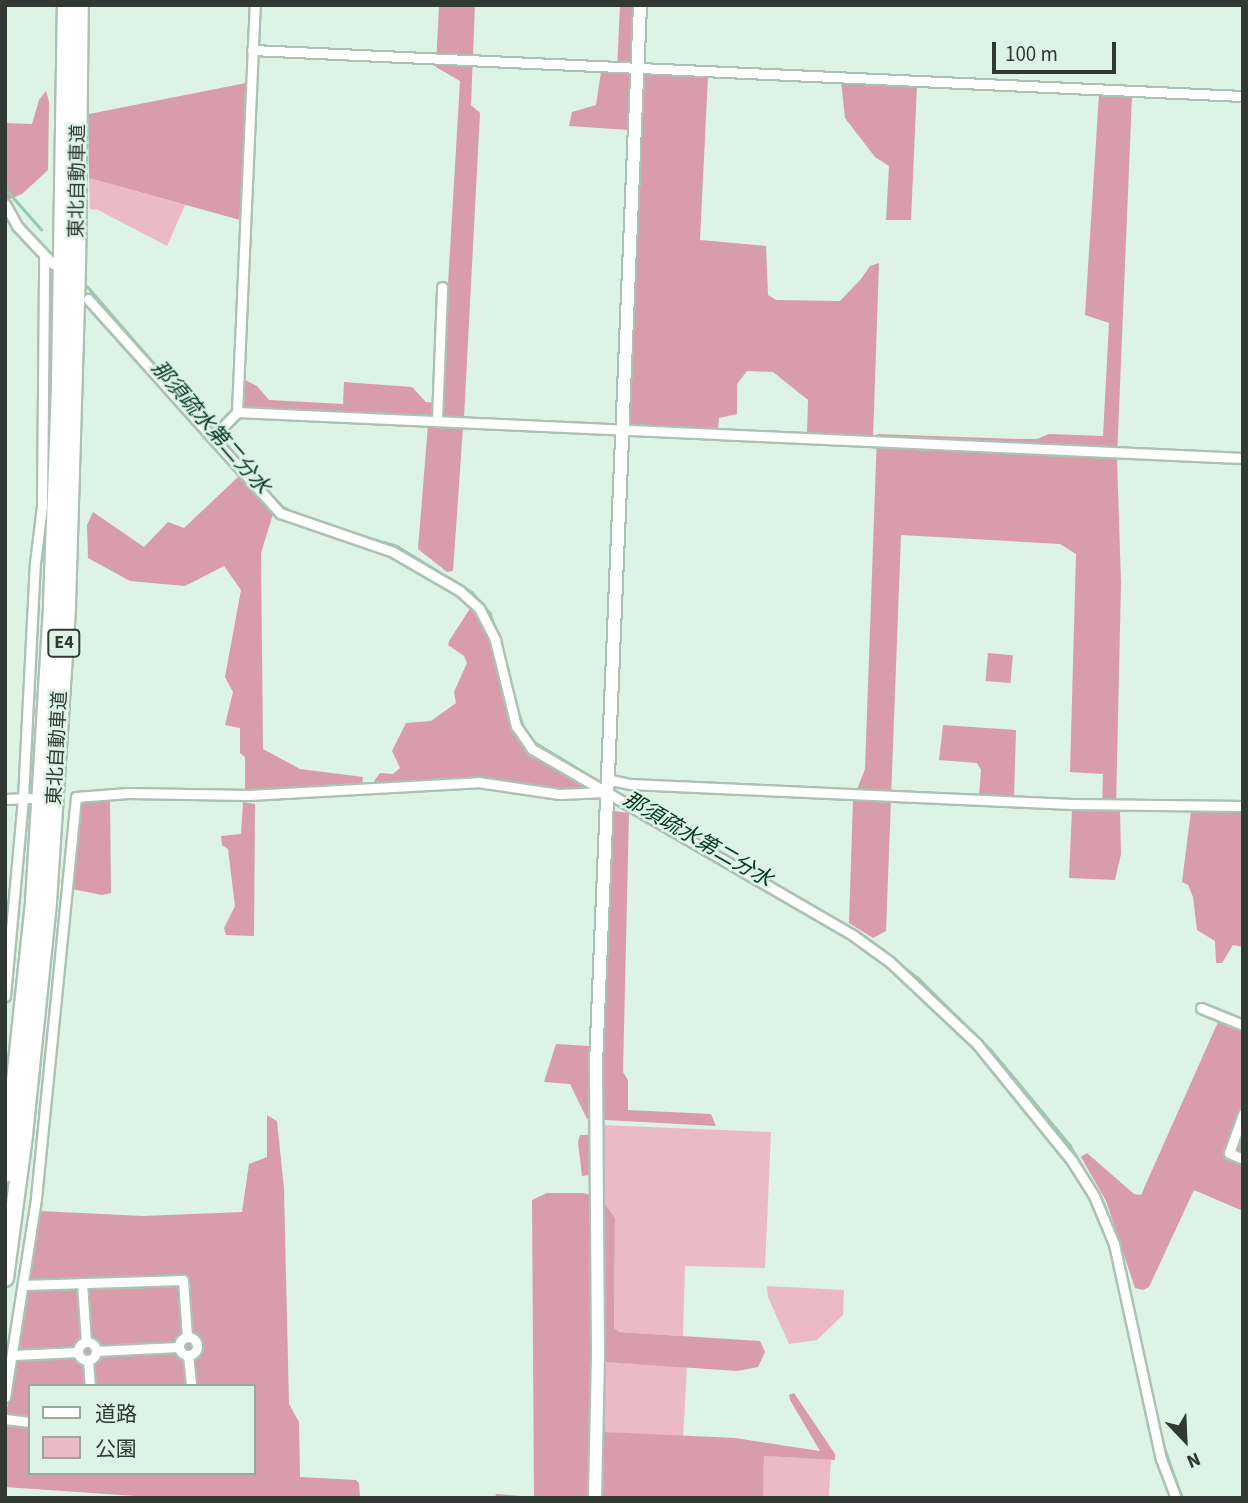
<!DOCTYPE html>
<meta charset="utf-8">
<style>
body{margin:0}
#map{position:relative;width:1248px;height:1503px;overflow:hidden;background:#ddf3e6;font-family:"Source Sans 3","Noto Sans JP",sans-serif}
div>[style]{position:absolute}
.green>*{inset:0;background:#ecb9c6;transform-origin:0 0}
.forest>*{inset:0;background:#d89cac;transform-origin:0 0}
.stream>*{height:2.5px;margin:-1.25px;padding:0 1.25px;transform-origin:1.25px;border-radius:1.25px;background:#93ccae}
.street-tunnel>*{height:9px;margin-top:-4.5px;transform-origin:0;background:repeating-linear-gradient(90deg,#bbcec2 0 9px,transparent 0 13.5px)}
.roads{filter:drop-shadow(2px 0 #acc1b5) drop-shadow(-2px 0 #acc1b5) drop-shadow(0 2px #acc1b5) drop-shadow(0 -2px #acc1b5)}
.street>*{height:9px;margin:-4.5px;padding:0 4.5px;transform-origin:4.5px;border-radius:4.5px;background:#fff}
.street>.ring{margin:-4.5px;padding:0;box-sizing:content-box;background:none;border:9px solid #fff;border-radius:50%}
.secondary>*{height:12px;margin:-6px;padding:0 6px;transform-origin:6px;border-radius:6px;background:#fff}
.highway>*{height:16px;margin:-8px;padding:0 8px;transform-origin:8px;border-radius:8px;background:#fff}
span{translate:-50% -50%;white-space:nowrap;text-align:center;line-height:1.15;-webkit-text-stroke:5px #ddf3e6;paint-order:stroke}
.shield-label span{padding:2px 5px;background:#ddf3e6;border:2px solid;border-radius:5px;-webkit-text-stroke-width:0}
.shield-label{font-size:18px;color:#313934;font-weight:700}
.street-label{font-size:19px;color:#313934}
.water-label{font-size:21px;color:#033521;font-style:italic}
.frame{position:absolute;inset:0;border:7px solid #313934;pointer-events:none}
.legend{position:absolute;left:28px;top:1384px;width:228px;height:91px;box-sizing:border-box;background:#ddf3e6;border:2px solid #98a99f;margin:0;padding:9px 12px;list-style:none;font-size:21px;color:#313934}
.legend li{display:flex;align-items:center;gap:14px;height:35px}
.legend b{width:35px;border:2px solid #98a99f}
.north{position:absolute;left:1150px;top:1405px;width:70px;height:70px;-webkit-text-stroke:5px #ddf3e6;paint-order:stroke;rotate:157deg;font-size:19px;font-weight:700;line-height:28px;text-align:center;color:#313934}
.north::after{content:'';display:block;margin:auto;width:24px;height:32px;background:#313934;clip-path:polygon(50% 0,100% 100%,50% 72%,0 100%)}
.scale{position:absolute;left:992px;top:42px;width:124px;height:32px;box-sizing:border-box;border:4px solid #313934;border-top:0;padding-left:9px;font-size:21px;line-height:24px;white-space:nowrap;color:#313934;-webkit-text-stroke:5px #ddf3e6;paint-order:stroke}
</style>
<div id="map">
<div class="green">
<i style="clip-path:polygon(89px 178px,185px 205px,167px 246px,98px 210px,90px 209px)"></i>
<i style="clip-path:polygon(599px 1125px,771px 1132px,765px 1268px,685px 1266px,683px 1336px,619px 1332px,614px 1329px,615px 1218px,601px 1198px)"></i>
<i style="clip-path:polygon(767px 1286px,844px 1290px,843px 1315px,817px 1340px,789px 1344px,768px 1297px)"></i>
<i style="left:605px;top:1362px;width:82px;height:70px;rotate:3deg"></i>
<i style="left:764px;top:1456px;width:67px;height:42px;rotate:3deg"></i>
</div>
<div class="forest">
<i style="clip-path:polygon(439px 5px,475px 5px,471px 105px,480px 113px,464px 417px,242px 408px,243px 379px,257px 386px,269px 400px,343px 404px,344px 382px,412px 387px,426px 402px,441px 403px,460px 81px,436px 67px)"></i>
<i style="clip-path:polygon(620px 5px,636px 5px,629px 130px,569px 126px,572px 112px,596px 105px,601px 72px,617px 70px)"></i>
<i style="clip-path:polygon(639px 72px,708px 76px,700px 240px,766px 246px,768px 295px,776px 300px,840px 301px,861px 279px,870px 266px,879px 263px,873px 438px,807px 433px,808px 400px,773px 372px,747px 371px,737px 384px,737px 414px,719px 418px,718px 429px,630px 425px,625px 420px)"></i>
<i style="clip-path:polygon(841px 81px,917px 85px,911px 220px,886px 220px,889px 166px,875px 157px,845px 118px)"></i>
<i style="clip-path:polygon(246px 83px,240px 220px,89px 178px,89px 114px)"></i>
<i style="clip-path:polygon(46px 91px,49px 102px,48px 170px,22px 194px,5px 201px,5px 123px,32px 124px,39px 100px)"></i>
<i style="clip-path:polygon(1099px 94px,1132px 96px,1117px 457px,1121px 583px,1116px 808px,1120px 812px,1121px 854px,1115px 880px,1069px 878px,1072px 809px,1074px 807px,1102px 807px,1103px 774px,1070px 772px,1076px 554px,1060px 544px,901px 535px,886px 931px,873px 938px,849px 923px,853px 800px,865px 769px,877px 434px,1019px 439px,1037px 439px,1049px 434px,1103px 436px,1109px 323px,1085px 315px)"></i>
<i style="clip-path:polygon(428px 425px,463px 427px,453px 571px,447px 572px,418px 549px)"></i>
<i style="clip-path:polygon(238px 477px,243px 477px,273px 514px,261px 553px,263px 749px,300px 769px,363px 777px,362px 786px,245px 792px,245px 757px,240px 753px,240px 728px,225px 725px,233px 692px,225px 677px,241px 590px,224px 566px,185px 586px,130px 581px,88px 558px,87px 525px,93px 512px,144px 547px,168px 522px,184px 528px)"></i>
<i style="clip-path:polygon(473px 604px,490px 630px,503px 694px,521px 745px,588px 786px,590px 790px,377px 785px,374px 781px,380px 773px,393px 774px,400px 768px,392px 751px,406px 723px,431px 721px,456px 703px,454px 692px,467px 663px,464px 656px,448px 645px,449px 641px)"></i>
<i style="left:988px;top:653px;width:25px;height:28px;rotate:5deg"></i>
<i style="clip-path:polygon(943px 725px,1016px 730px,1014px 796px,979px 795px,981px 770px,977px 763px,939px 760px)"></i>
<i style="clip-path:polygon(80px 800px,110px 800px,111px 893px,102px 895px,72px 889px)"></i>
<i style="clip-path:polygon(243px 802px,255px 804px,254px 936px,226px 935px,224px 928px,235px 906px,228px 849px,222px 845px,221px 836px,241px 834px)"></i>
<i style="clip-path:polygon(614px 811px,629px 813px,623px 1072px,628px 1080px,628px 1110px,711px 1114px,716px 1126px,587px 1119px,570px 1084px,544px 1082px,556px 1044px,605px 1047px,602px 998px)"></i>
<i style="clip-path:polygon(1191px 811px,1243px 813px,1243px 947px,1233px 945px,1222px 963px,1216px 963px,1215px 941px,1197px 930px,1193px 897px,1188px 885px,1182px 882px)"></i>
<i style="clip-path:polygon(1218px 1022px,1243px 1031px,1243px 1211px,1194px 1190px,1149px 1287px,1143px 1290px,1135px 1288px,1106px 1201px,1081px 1157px,1087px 1153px,1134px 1194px,1141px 1195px)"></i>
<i style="clip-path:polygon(evenodd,267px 1115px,277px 1121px,284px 1189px,289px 1404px,299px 1422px,300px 1477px,356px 1480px,359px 1483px,360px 1498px,164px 1498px,5px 1487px,5px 1422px,39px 1211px,143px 1216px,242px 1212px,249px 1164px,267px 1157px,267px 1115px,30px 1386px,254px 1386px,254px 1473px,30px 1473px,30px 1386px)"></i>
<i style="clip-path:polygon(580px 1135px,590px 1135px,589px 1175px,582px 1176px,578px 1142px)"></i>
<i style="clip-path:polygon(547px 1193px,583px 1193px,601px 1198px,615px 1218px,614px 1328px,619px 1332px,760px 1341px,765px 1352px,758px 1367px,737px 1371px,605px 1362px,605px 1432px,735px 1438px,820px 1451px,790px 1400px,789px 1395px,794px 1393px,835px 1454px,835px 1460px,764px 1456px,763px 1498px,495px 1498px,496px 1494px,534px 1497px,532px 1200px)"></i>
</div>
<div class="stream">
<i style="left:5px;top:188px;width:55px;rotate:48.7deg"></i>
<i style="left:87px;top:286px;width:237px;rotate:49.1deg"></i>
<i style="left:261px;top:485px;width:25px;rotate:48deg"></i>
<i style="left:278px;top:504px;width:24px;rotate:28deg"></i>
<i style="left:342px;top:530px;width:57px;rotate:16.2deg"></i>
<i style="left:397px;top:546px;width:88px;rotate:31.5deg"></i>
<i style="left:472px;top:592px;width:28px;rotate:49deg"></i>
<i style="left:490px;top:613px;width:27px;rotate:70deg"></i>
<i style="left:512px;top:692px;width:42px;rotate:72deg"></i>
<i style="left:531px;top:740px;width:84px;rotate:31.4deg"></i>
<i style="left:612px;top:789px;width:290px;rotate:30.3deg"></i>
<i style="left:862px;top:935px;width:71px;rotate:37.5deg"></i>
<i style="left:918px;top:978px;width:103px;rotate:44.6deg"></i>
<i style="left:991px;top:1050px;width:124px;rotate:50.3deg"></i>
<i style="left:1070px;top:1145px;width:68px;rotate:60deg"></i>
<i style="left:1104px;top:1204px;width:54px;rotate:70.6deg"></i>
<i style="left:1122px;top:1255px;width:159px;rotate:78.1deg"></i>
<i style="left:1160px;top:1435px;width:67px;rotate:70.8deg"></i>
</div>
<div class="street-tunnel">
<i style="left:5px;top:1074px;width:39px"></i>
</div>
<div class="roads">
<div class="street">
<i style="left:252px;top:50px;width:992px;rotate:2.66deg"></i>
<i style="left:5px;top:204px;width:26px;rotate:61deg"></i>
<i style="left:18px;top:227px;width:51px;rotate:46.6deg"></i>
<i style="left:88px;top:299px;width:288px;rotate:48.1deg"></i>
<i style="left:280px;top:513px;width:120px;rotate:19deg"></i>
<i style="left:393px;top:552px;width:78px;rotate:30.2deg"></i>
<i style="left:460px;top:591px;width:25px;rotate:42deg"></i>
<i style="left:479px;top:608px;width:36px;rotate:63deg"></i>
<i style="left:495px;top:640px;width:89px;rotate:76.3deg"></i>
<i style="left:516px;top:726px;width:28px;rotate:55deg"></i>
<i style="left:532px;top:749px;width:372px;rotate:30.1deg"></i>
<i style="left:854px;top:936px;width:44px;rotate:35.8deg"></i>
<i style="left:890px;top:962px;width:120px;rotate:43.3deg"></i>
<i style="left:977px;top:1044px;width:151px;rotate:50.9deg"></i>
<i style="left:1072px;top:1161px;width:41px;rotate:57.8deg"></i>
<i style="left:1094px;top:1196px;width:52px;rotate:67.4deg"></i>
<i style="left:1114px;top:1244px;width:220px;rotate:77.7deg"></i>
<i style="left:1161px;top:1459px;width:42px;rotate:69deg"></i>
<i style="left:237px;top:412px;width:1007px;rotate:2.62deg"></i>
<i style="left:437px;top:420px;width:133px;rotate:-87.8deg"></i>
<i style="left:213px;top:437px;width:35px;rotate:-46deg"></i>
<i style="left:237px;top:412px;width:407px;rotate:-87.5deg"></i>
<i style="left:606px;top:779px;width:25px;rotate:12deg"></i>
<i style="left:630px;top:784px;width:442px;rotate:2.6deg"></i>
<i style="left:1072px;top:804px;width:171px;rotate:0.7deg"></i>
<i style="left:5px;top:799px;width:26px;rotate:-2deg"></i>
<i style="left:5px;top:996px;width:199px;rotate:-84.8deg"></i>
<i style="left:23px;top:798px;width:235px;rotate:-87.1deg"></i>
<i style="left:35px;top:563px;width:57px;rotate:-83deg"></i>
<i style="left:42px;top:506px;width:250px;rotate:-89.5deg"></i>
<i style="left:1201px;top:1008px;width:45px;rotate:22deg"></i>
<i style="left:1243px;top:1114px;width:41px;rotate:109.7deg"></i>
<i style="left:1229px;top:1153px;width:15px;rotate:23deg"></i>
<i style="left:82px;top:1283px;width:59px;rotate:86.1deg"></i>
<i style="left:23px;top:1285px;width:160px;rotate:-1.8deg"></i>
<i style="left:183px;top:1280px;width:57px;rotate:86deg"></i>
<i class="ring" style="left:179px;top:1337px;width:9px;height:9px"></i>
<i class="ring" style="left:78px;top:1342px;width:9px;height:9px"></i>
<i style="left:96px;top:1351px;width:83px;rotate:-2.8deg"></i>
<i style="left:13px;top:1355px;width:65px;rotate:-2.6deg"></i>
<i style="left:188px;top:1355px;width:31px;rotate:84deg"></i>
<i style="left:88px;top:1360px;width:26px;rotate:86deg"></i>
<i style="left:5px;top:1397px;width:201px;rotate:-81.1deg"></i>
<i style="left:36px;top:1198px;width:403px;rotate:-84.3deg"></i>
<i style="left:76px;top:797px;width:52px;rotate:-4.4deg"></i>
<i style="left:128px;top:793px;width:121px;rotate:0.9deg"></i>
<i style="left:249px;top:795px;width:229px;rotate:-3.2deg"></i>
<i style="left:478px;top:782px;width:82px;rotate:8.4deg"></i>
<i style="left:559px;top:794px;width:46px;rotate:-2.5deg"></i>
<i style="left:5px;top:1419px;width:25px;rotate:7deg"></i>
</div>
<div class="secondary">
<i style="left:595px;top:1498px;width:144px;rotate:-88.8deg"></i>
<i style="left:598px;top:1354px;width:290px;rotate:-90.4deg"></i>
<i style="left:596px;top:1064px;width:1060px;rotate:-87.62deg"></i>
</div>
<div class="highway">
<i style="left:5px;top:1174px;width:274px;rotate:-83.9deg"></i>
<i style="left:34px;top:902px;width:299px;rotate:-86.5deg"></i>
<i style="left:52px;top:604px;width:223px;rotate:-87.9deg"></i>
<i style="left:60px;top:381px;width:376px;rotate:-89.1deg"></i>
<i style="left:5px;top:1278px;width:144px;rotate:-82.4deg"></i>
<i style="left:24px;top:1135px;width:234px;rotate:-84.1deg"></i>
<i style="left:48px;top:902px;width:298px;rotate:-86.3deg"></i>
<i style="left:67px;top:605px;width:334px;rotate:-88.3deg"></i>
<i style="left:77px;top:271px;width:266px;rotate:-89.4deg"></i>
</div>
</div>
<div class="shield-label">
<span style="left:64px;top:643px">E4</span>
</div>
<div class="street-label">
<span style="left:78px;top:181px;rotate:-89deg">東北自動車道</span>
<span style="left:58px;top:748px;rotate:-87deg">東北自動車道</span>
</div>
<div class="water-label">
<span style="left:211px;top:427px;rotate:49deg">那須疏水第二分水</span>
<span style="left:698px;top:839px;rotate:30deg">那須疏水第二分水</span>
</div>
<div class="frame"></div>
<ul class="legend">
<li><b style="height:9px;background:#fff"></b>道路</li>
<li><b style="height:19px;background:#ecb9c6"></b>公園</li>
</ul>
<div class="north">N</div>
<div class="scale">100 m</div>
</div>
